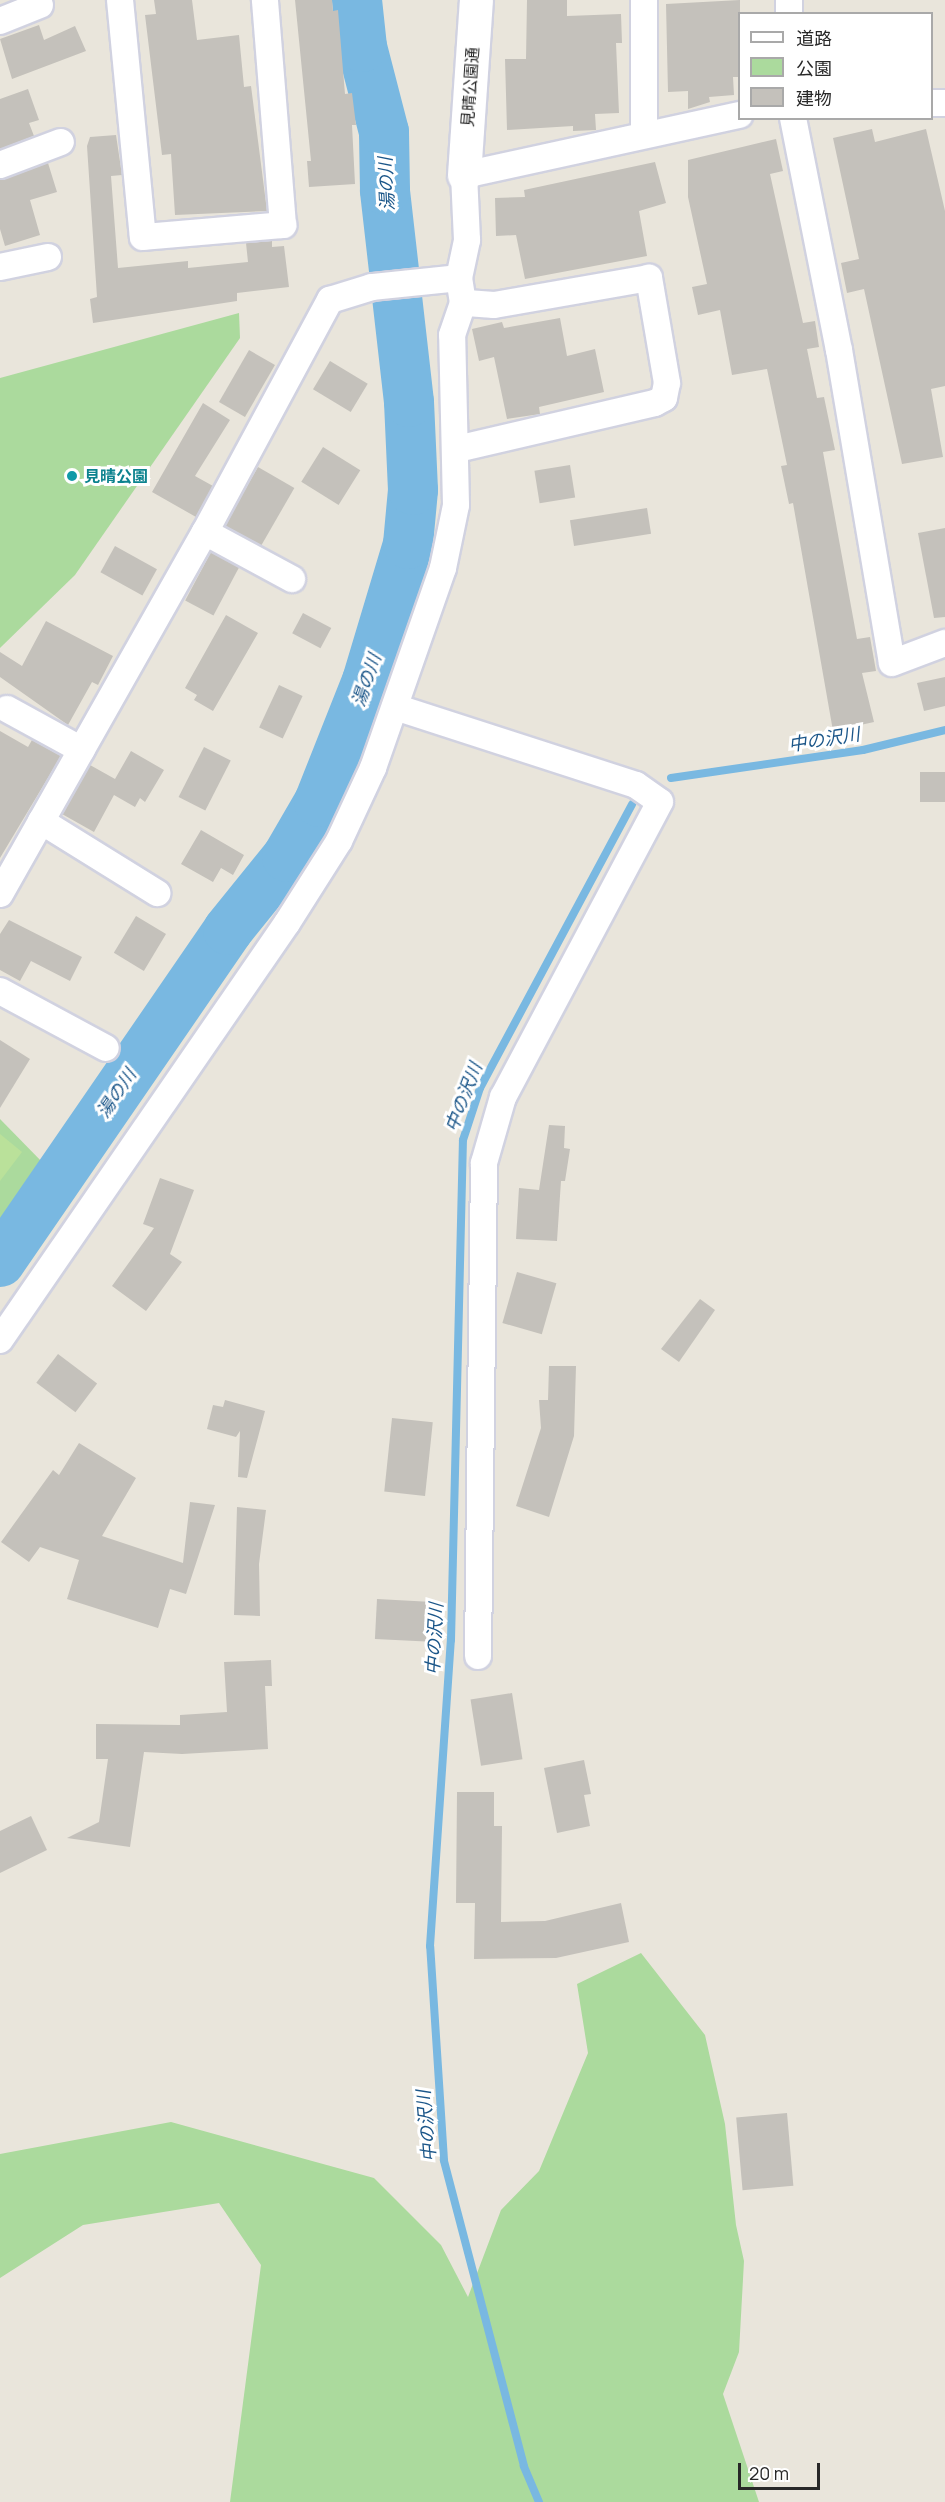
<!DOCTYPE html>
<meta charset="utf-8">
<style>
body{margin:0}
#map{position:relative;width:945px;height:2502px;overflow:hidden;background:#e9e5db;font-family:Manrope,"Noto Sans JP",sans-serif}
div>[style]{position:absolute}
.green>*{inset:0;background:#abda9d}
.pitch>*{inset:0;background:#bae19a}
.stream>*{height:8px;margin:-4px;padding:0 4px;transform-origin:4px;border-radius:4px;background:#79b8e1}
.river>*{height:50px;margin:-25px;padding:0 25px;transform-origin:25px;border-radius:25px;background:#79b8e1}
.building>*{inset:0;background:#c4c1bb;transform-origin:0 0}
.roads{filter:drop-shadow(2px 0 #d1d2e0) drop-shadow(-2px 0 #d1d2e0) drop-shadow(0 2px #d1d2e0) drop-shadow(0 -2px #d1d2e0)}
.street>*{height:26px;margin:-13px;padding:0 13px;transform-origin:13px;border-radius:13px;background:#fff}
.secondary>*{height:33px;margin:-16.5px;padding:0 16.5px;transform-origin:16.5px;border-radius:16.5px;background:#fff}
.dots>*{width:16px;height:16px;translate:-50% -50%;box-sizing:border-box;border:3px solid #fff;border-radius:50%}
span{translate:-50% -50%;white-space:nowrap;text-align:center;line-height:1.15;-webkit-text-stroke:6px #fff;paint-order:stroke}
.street-label{font-size:16px;color:#282828}
.culture-label{font-size:16px;color:#0d838f;font-weight:700}
.left{translate:0 -50%;text-align:left}
.water-label{font-size:18px;color:#1b5689;font-style:italic}
.legend{position:absolute;left:738px;top:12px;width:195px;height:108px;box-sizing:border-box;background:#fff;border:2px solid #a9a9a9;margin:0;padding:8px 10px;list-style:none;font-size:18px;color:#282828}
.legend li{display:flex;align-items:center;gap:12px;height:30px}
.legend b{width:30px;border:2px solid #a9a9a9}
.scale{position:absolute;left:738px;top:2463px;width:82px;height:27px;box-sizing:border-box;border:3px solid #282828;border-top:0;padding-left:8px;font-size:18px;line-height:21px;white-space:nowrap;color:#282828;-webkit-text-stroke:4px #fff;paint-order:stroke}
</style>
<div id="map">
<div class="green">
<i style="clip-path:polygon(239px 313px,240px 338px,75px 575px,0 648px,0 378px)"></i>
<i style="clip-path:polygon(0 1119px,46px 1166px,0 1230px)"></i>
<i style="clip-path:polygon(641px 1953px,705px 2035px,725px 2124px,736px 2225px,744px 2261px,739px 2352px,723px 2394px,759px 2502px,230px 2502px,261px 2265px,219px 2203px,83px 2225px,0 2278px,0 2154px,171px 2122px,374px 2178px,441px 2245px,468px 2297px,501px 2210px,539px 2171px,588px 2053px,577px 1984px)"></i>
</div>
<div class="pitch">
<i style="clip-path:polygon(0 1134px,22px 1152px,0 1181px)"></i>
</div>
<div class="stream">
<i style="left:671px;top:778px;width:194px;rotate:-8.3deg"></i>
<i style="left:863px;top:750px;width:84px;rotate:-13.7deg"></i>
<i style="left:539px;top:2502px;width:39px;rotate:-113deg"></i>
<i style="left:524px;top:2466px;width:316px;rotate:-104.7deg"></i>
<i style="left:444px;top:2160px;width:214px;rotate:-93.7deg"></i>
<i style="left:430px;top:1946px;width:307px;rotate:-86.1deg"></i>
<i style="left:451px;top:1640px;width:500px;rotate:-88.63deg"></i>
<i style="left:463px;top:1140px;width:55px;rotate:-71.9deg"></i>
<i style="left:480px;top:1088px;width:322px;rotate:-61.8deg"></i>
</div>
<div class="river">
<i style="left:0;top:1262px;width:403px;rotate:-55.5deg"></i>
<i style="left:228px;top:930px;width:94px;rotate:-51.1deg"></i>
<i style="left:287px;top:857px;width:64px;rotate:-59.8deg"></i>
<i style="left:319px;top:802px;width:130px;rotate:-68.4deg"></i>
<i style="left:367px;top:681px;width:143px;rotate:-73.3deg"></i>
<i style="left:408px;top:544px;width:54px;rotate:-84.7deg"></i>
<i style="left:413px;top:490px;width:88px;rotate:-92.6deg"></i>
<i style="left:409px;top:402px;width:213px;rotate:-96.5deg"></i>
<i style="left:385px;top:190px;width:58px;rotate:-91deg"></i>
<i style="left:384px;top:132px;width:88px;rotate:-104.5deg"></i>
<i style="left:362px;top:47px;width:47px;rotate:-96.1deg"></i>
</div>
<div class="building">
<i style="clip-path:polygon(154px 0,192px 0,197px 40px,239px 35px,244px 87px,251px 86px,267px 211px,175px 215px,171px 154px,162px 155px,145px 15px,156px 14px)"></i>
<i style="clip-path:polygon(295px 0,332px 0,333px 11px,338px 10px,345px 94px,352px 93px,356px 125px,352px 125px,355px 184px,309px 187px,307px 161px,311px 161px)"></i>
<i style="clip-path:polygon(527px 0,567px 0,567px 16px,621px 14px,622px 43px,616px 43px,619px 113px,595px 114px,596px 130px,573px 131px,573px 126px,507px 130px,505px 59px,526px 59px)"></i>
<i style="clip-path:polygon(740px 0,740px 77px,733px 77px,734px 95px,709px 97px,710px 102px,688px 109px,688px 91px,668px 92px,666px 4px)"></i>
<i style="clip-path:polygon(39px 25px,44px 40px,75px 26px,86px 51px,12px 79px,0 39px)"></i>
<i style="clip-path:polygon(28px 89px,39px 120px,29px 123px,34px 136px,0 149px,0 99px)"></i>
<i style="clip-path:polygon(872px 129px,875px 142px,926px 129px,945px 211px,945px 386px,931px 389px,943px 457px,902px 464px,864px 289px,847px 293px,841px 263px,859px 259px,833px 138px)"></i>
<i style="clip-path:polygon(116px 135px,122px 175px,111px 176px,118px 268px,188px 261px,188px 268px,248px 262px,246px 243px,272px 241px,272px 247px,284px 246px,289px 287px,237px 293px,237px 301px,93px 323px,90px 299px,97px 297px,87px 146px,90px 137px)"></i>
<i style="clip-path:polygon(776px 139px,783px 171px,770px 174px,803px 323px,815px 321px,819px 347px,807px 349px,817px 398px,824px 397px,835px 450px,823px 452px,857px 639px,870px 637px,876px 671px,862px 673px,874px 722px,833px 731px,793px 503px,789px 504px,781px 466px,787px 465px,767px 369px,732px 375px,720px 310px,698px 315px,692px 287px,707px 284px,688px 197px,688px 160px)"></i>
<i style="clip-path:polygon(655px 162px,666px 203px,639px 211px,647px 256px,525px 279px,516px 235px,496px 236px,495px 198px,525px 197px,524px 190px)"></i>
<i style="clip-path:polygon(48px 163px,57px 192px,30px 200px,40px 235px,5px 246px,0 229px,0 180px)"></i>
<i style="clip-path:polygon(560px 318px,567px 356px,595px 349px,604px 392px,539px 407px,540px 414px,507px 419px,494px 357px,479px 361px,472px 329px,502px 322px,504px 328px)"></i>
<i style="left:249px;top:350px;width:30px;height:60px;rotate:30deg"></i>
<i style="left:330px;top:361px;width:44px;height:33px;rotate:31deg"></i>
<i style="clip-path:polygon(203px 403px,230px 420px,195px 476px,213px 486px,196px 517px,152px 492px)"></i>
<i style="left:323px;top:447px;width:44px;height:41px;rotate:32deg"></i>
<i style="left:570px;top:465px;width:33px;height:36px;rotate:81deg"></i>
<i style="left:258px;top:467px;width:42px;height:68px;rotate:30deg"></i>
<i style="left:647px;top:508px;width:26px;height:78px;rotate:81deg"></i>
<i style="clip-path:polygon(945px 528px,945px 617px,934px 618px,918px 533px)"></i>
<i style="left:115px;top:546px;width:48px;height:30px;rotate:29deg"></i>
<i style="left:211px;top:552px;width:32px;height:55px;rotate:28deg"></i>
<i style="left:303px;top:613px;width:32px;height:23px;rotate:28deg"></i>
<i style="clip-path:polygon(226px 615px,258px 633px,213px 711px,194px 700px,197px 695px,185px 688px)"></i>
<i style="clip-path:polygon(46px 621px,113px 656px,98px 685px,92px 682px,68px 725px,0 677px,0 652px,22px 666px)"></i>
<i style="clip-path:polygon(945px 677px,945px 706px,924px 711px,917px 683px)"></i>
<i style="left:279px;top:685px;width:26px;height:47px;rotate:25deg"></i>
<i style="clip-path:polygon(0 731px,28px 747px,32px 740px,61px 756px,0 858px)"></i>
<i style="left:204px;top:747px;width:30px;height:56px;rotate:27deg"></i>
<i style="clip-path:polygon(131px 751px,164px 770px,145px 802px,140px 798px,135px 807px,114px 795px,94px 832px,62px 814px,90px 765px,115px 779px)"></i>
<i style="left:945px;top:772px;width:30px;height:25px;rotate:90deg"></i>
<i style="clip-path:polygon(201px 830px,244px 855px,233px 875px,221px 868px,213px 882px,181px 864px)"></i>
<i style="left:136px;top:916px;width:35px;height:43px;rotate:31deg"></i>
<i style="clip-path:polygon(9px 920px,82px 957px,70px 981px,31px 961px,20px 981px,0 970px,0 934px)"></i>
<i style="clip-path:polygon(0 1040px,30px 1059px,0 1108px)"></i>
<i style="clip-path:polygon(549px 1125px,565px 1126px,564px 1148px,570px 1149px,565px 1181px,561px 1181px,557px 1241px,516px 1239px,519px 1188px,539px 1190px)"></i>
<i style="clip-path:polygon(160px 1178px,194px 1190px,170px 1254px,182px 1262px,146px 1311px,112px 1286px,154px 1228px,143px 1224px)"></i>
<i style="left:517px;top:1272px;width:41px;height:53px;rotate:16deg"></i>
<i style="clip-path:polygon(700px 1299px,715px 1310px,679px 1362px,661px 1349px)"></i>
<i style="left:58px;top:1354px;width:49px;height:36px;rotate:37deg"></i>
<i style="clip-path:polygon(549px 1366px,576px 1366px,574px 1436px,549px 1517px,516px 1506px,541px 1428px,539px 1400px,548px 1400px)"></i>
<i style="clip-path:polygon(225px 1400px,265px 1411px,247px 1478px,238px 1477px,240px 1431px,236px 1437px,207px 1429px,213px 1405px,223px 1407px)"></i>
<i style="left:392px;top:1418px;width:41px;height:74px;rotate:6deg"></i>
<i style="clip-path:polygon(79px 1443px,136px 1478px,102px 1536px,183px 1563px,190px 1502px,215px 1505px,186px 1594px,170px 1589px,158px 1628px,67px 1599px,79px 1560px,40px 1547px,29px 1562px,1px 1542px,53px 1470px,59px 1475px)"></i>
<i style="clip-path:polygon(237px 1507px,266px 1510px,259px 1564px,260px 1616px,234px 1615px)"></i>
<i style="left:377px;top:1599px;width:51px;height:40px;rotate:3deg"></i>
<i style="clip-path:polygon(271px 1660px,272px 1686px,265px 1686px,268px 1749px,182px 1754px,144px 1752px,130px 1847px,67px 1838px,99px 1822px,108px 1759px,96px 1759px,96px 1724px,180px 1725px,180px 1715px,227px 1712px,224px 1662px)"></i>
<i style="left:512px;top:1693px;width:67px;height:42px;rotate:81deg"></i>
<i style="clip-path:polygon(584px 1760px,591px 1794px,584px 1795px,590px 1826px,557px 1833px,544px 1768px)"></i>
<i style="clip-path:polygon(457px 1792px,494px 1792px,494px 1826px,502px 1826px,501px 1922px,545px 1921px,621px 1903px,629px 1942px,556px 1958px,474px 1959px,475px 1903px,456px 1903px)"></i>
<i style="clip-path:polygon(31px 1816px,47px 1850px,0 1873px,0 1831px)"></i>
<i style="left:787px;top:2113px;width:73px;height:51px;rotate:85deg"></i>
</div>
<div class="roads">
<div class="street">
<i style="left:120px;top:0;width:238px;rotate:84.5deg"></i>
<i style="left:143px;top:237px;width:141px;rotate:-4.9deg"></i>
<i style="left:283px;top:225px;width:226px;rotate:-94.6deg"></i>
<i style="left:644px;top:0;width:135px;rotate:90deg"></i>
<i style="left:789px;top:0;width:14px;rotate:90deg"></i>
<i style="left:0;top:21px;width:43px;rotate:-21.8deg"></i>
<i style="left:932px;top:103px;width:13px"></i>
<i style="left:793px;top:118px;width:237px;rotate:78.8deg"></i>
<i style="left:839px;top:350px;width:317px;rotate:80.4deg"></i>
<i style="left:892px;top:663px;width:57px;rotate:-20.7deg"></i>
<i style="left:0;top:165px;width:65px;rotate:-20.7deg"></i>
<i style="left:0;top:267px;width:49px;rotate:-11.8deg"></i>
<i style="left:457px;top:449px;width:203px;rotate:-13.1deg"></i>
<i style="left:655px;top:403px;width:10px;rotate:-29deg"></i>
<i style="left:664px;top:398px;width:15px;rotate:-79deg"></i>
<i style="left:667px;top:383px;width:107px;rotate:-99.7deg"></i>
<i style="left:649px;top:278px;width:157px;rotate:170.1deg"></i>
<i style="left:494px;top:305px;width:31px;rotate:-176deg"></i>
<i style="left:205px;top:532px;width:99px;rotate:28.4deg"></i>
<i style="left:395px;top:707px;width:253px;rotate:17.9deg"></i>
<i style="left:636px;top:785px;width:29px;rotate:35deg"></i>
<i style="left:660px;top:802px;width:334px;rotate:118deg"></i>
<i style="left:503px;top:1097px;width:69px;rotate:106.1deg"></i>
<i style="left:484px;top:1163px;width:493px;rotate:90.7deg"></i>
<i style="left:7px;top:709px;width:85px;rotate:28.7deg"></i>
<i style="left:41px;top:821px;width:137px;rotate:31.8deg"></i>
<i style="left:0;top:894px;width:416px;rotate:-60.5deg"></i>
<i style="left:205px;top:532px;width:264px;rotate:-61.7deg"></i>
<i style="left:330px;top:300px;width:44px;rotate:-17.2deg"></i>
<i style="left:372px;top:287px;width:87px;rotate:-5.9deg"></i>
<i style="left:0;top:991px;width:120px;rotate:28.3deg"></i>
<i style="left:0;top:1340px;width:506px;rotate:-55.46deg"></i>
<i style="left:287px;top:923px;width:97px;rotate:-57.6deg"></i>
<i style="left:339px;top:841px;width:81px;rotate:-65deg"></i>
<i style="left:373px;top:768px;width:212px;rotate:-70.7deg"></i>
<i style="left:443px;top:568px;width:64px;rotate:-78.3deg"></i>
<i style="left:456px;top:505px;width:170px;rotate:-91.3deg"></i>
<i style="left:452px;top:335px;width:34px;rotate:-71deg"></i>
<i style="left:463px;top:303px;width:25px;rotate:-99deg"></i>
<i style="left:459px;top:278px;width:39px;rotate:-78deg"></i>
<i style="left:467px;top:240px;width:65px;rotate:-92.6deg"></i>
<i style="left:464px;top:175px;width:282px;rotate:-12.3deg"></i>
</div>
<div class="secondary">
<i style="left:464px;top:175px;width:175px;rotate:-86.1deg"></i>
</div>
</div>
<div class="dots">
<i style="left:72px;top:476px;background:#0f9aa8"></i>
</div>
<div class="street-label">
<span style="left:470px;top:87px;rotate:-86deg">見晴公園通</span>
</div>
<div class="culture-label">
<span class="left" style="left:84px;top:476px">見晴公園</span>
</div>
<div class="water-label">
<span style="left:386px;top:184px;rotate:-93deg">湯の川</span>
<span style="left:366px;top:680px;rotate:-71deg">湯の川</span>
<span style="left:824px;top:739px;rotate:-9deg">中の沢川</span>
<span style="left:116px;top:1093px;rotate:-56deg">湯の川</span>
<span style="left:463px;top:1097px;rotate:-69deg">中の沢川</span>
<span style="left:434px;top:1639px;rotate:-87deg">中の沢川</span>
<span style="left:426px;top:2126px;rotate:-95deg">中の沢川</span>
</div>
<ul class="legend">
<li><b style="height:8px;background:#fff"></b>道路</li>
<li><b style="height:16px;background:#abda9d"></b>公園</li>
<li><b style="height:16px;background:#c4c1bb"></b>建物</li>
</ul>
<div class="scale">20 m</div>
</div>
